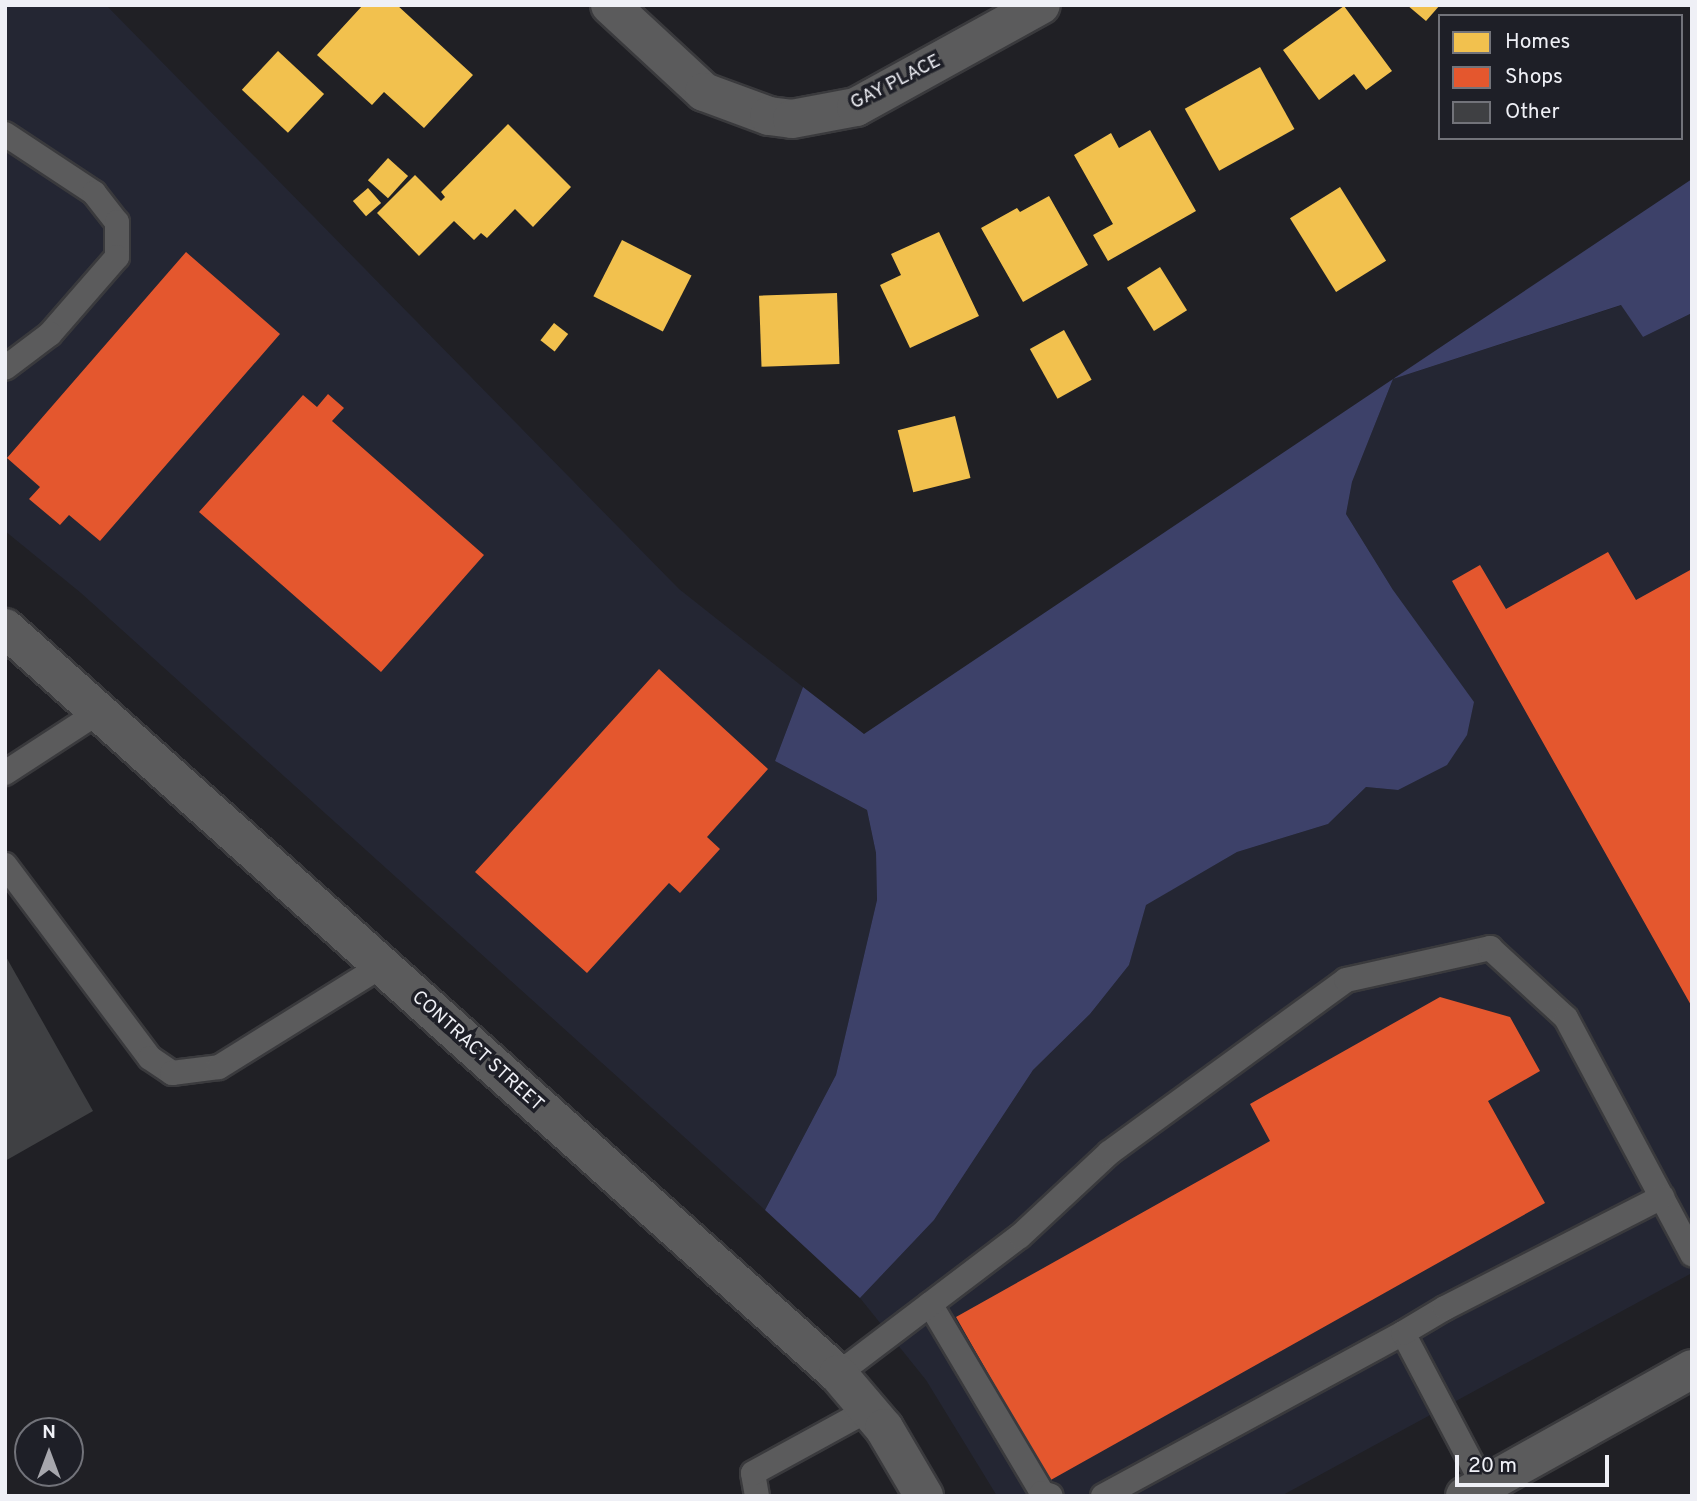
<!DOCTYPE html>
<style>
body{margin:0}
#map{position:relative;width:1697px;height:1501px;overflow:hidden;background:#202025;font-family:Overpass,sans-serif}
div>[style]{position:absolute}
.built>*{inset:0;background:#242633}
.forest>*{inset:0;background:#3d4169}
.homes>*{inset:0;background:#f2c14e;transform-origin:0 0}
.shops>*{inset:0;background:#e4572e}
.building>*{inset:0;background:#3f4043}
.roads{filter:drop-shadow(2px 0 #3a3a3d) drop-shadow(-2px 0 #3a3a3d) drop-shadow(0 2px #3a3a3d) drop-shadow(0 -2px #3a3a3d)}
.lane>*{height:24px;margin:-12px;padding:0 12px;transform-origin:12px;border-radius:12px;background:#5b5b5c}
.street>*{height:38px;margin:-19px;padding:0 19px;transform-origin:19px;border-radius:19px;background:#5b5b5c}
span{translate:-50% -50%;white-space:nowrap;text-align:center;line-height:1.15;-webkit-text-stroke:7px #1e1f27;paint-order:stroke}
.street-label{font-size:19px;color:#eff0f6}
.frame{position:absolute;inset:0;border:7px solid #eff0f6;pointer-events:none}
.legend{position:absolute;left:1438px;top:14px;width:245px;height:126px;box-sizing:border-box;background:#1e1f27;border:2px solid #72737a;margin:0;padding:9px 12px;list-style:none;font-size:21px;color:#eff0f6}
.legend li{display:flex;align-items:center;gap:14px;height:35px}
.legend b{width:35px;border:2px solid #72737a}
.north{position:absolute;left:14px;top:1417px;width:70px;height:70px;box-sizing:border-box;background:#1e1f27;border:2px solid #72737a;border-radius:50%;rotate:0deg;font-size:19px;font-weight:700;line-height:28px;text-align:center;color:#eff0f6}
.north::after{content:'';display:block;margin:auto;width:24px;height:32px;background:#a7a7ad;clip-path:polygon(50% 0,100% 100%,50% 72%,0 100%)}
.scale{position:absolute;left:1455px;top:1455px;width:154px;height:32px;box-sizing:border-box;border:4px solid #eff0f6;border-top:0;padding-left:9px;font-size:21px;line-height:24px;white-space:nowrap;color:#eff0f6;-webkit-text-stroke:5px #1e1f27;paint-order:stroke}
</style>
<div id="map">
<div class="built">
<i style="clip-path:polygon(5px 5px,106px 5px,679px 589px,803px 687px,775px 761px,867px 810px,876px 853px,877px 900px,836px 1075px,765px 1210px,81px 593px,5px 531px)"></i>
<i style="clip-path:polygon(1622px 305px,1643px 337px,1692px 313px,1692px 1273px,1281px 1496px,997px 1496px,926px 1380px,860px 1298px,934px 1220px,1033px 1070px,1090px 1014px,1129px 965px,1145px 905px,1237px 852px,1328px 824px,1366px 787px,1398px 790px,1393px 590px,1346px 514px,1352px 482px,1393px 379px)"></i>
</div>
<div class="forest">
<i style="clip-path:polygon(1692px 179px,1692px 313px,1643px 337px,1621px 305px,1393px 379px,1352px 482px,1346px 514px,1393px 590px,1474px 702px,1467px 735px,1447px 765px,1398px 790px,1366px 787px,1328px 824px,1237px 852px,1146px 905px,1129px 965px,1090px 1014px,1033px 1070px,934px 1220px,860px 1298px,765px 1210px,836px 1075px,877px 900px,876px 853px,867px 810px,775px 761px,803px 687px,864px 734px,1393px 379px)"></i>
</div>
<div class="homes">
<i style="clip-path:polygon(363px 5px,397px 5px,473px 75px,424px 128px,384px 92px,372px 105px,317px 55px)"></i>
<i style="clip-path:polygon(1407px 5px,1440px 5px,1426px 21px)"></i>
<i style="clip-path:polygon(1344px 6px,1392px 71px,1366px 90px,1354px 74px,1319px 100px,1283px 50px)"></i>
<i style="left:278px;top:51px;width:63px;height:53px;rotate:43deg"></i>
<i style="left:1260px;top:67px;width:71px;height:86px;rotate:61deg"></i>
<i style="clip-path:polygon(508px 124px,571px 187px,533px 227px,515px 209px,487px 238px,481px 233px,474px 240px,454px 221px,419px 256px,377px 213px,415px 175px,441px 201px,445px 197px,441px 192px)"></i>
<i style="clip-path:polygon(1150px 130px,1196px 211px,1108px 261px,1093px 235px,1113px 224px,1074px 155px,1111px 133px,1119px 148px)"></i>
<i style="left:388px;top:158px;width:27px;height:30px;rotate:42deg"></i>
<i style="left:1340px;top:187px;width:87px;height:59px;rotate:58deg"></i>
<i style="left:368px;top:188px;width:20px;height:20px;rotate:49deg"></i>
<i style="clip-path:polygon(1049px 196px,1088px 265px,1023px 302px,981px 228px,1017px 208px,1020px 212px)"></i>
<i style="clip-path:polygon(939px 232px,979px 316px,910px 348px,880px 285px,901px 275px,891px 254px)"></i>
<i style="left:622px;top:240px;width:78px;height:63px;rotate:27deg"></i>
<i style="left:1160px;top:267px;width:51px;height:39px;rotate:58deg"></i>
<i style="left:837px;top:293px;width:71px;height:78px;rotate:88deg"></i>
<i style="left:554px;top:323px;width:18px;height:22px;rotate:38deg"></i>
<i style="left:1064px;top:330px;width:57px;height:39px;rotate:61deg"></i>
<i style="left:955px;top:416px;width:64px;height:59px;rotate:76deg"></i>
</div>
<div class="shops">
<i style="clip-path:polygon(186px 252px,280px 334px,100px 541px,69px 515px,60px 525px,29px 499px,40px 487px,7px 458px)"></i>
<i style="clip-path:polygon(328px 394px,344px 408px,332px 421px,484px 555px,381px 672px,199px 512px,303px 395px,317px 407px)"></i>
<i style="clip-path:polygon(1608px 552px,1636px 600px,1692px 569px,1692px 1007px,1452px 581px,1480px 565px,1506px 609px)"></i>
<i style="clip-path:polygon(659px 669px,768px 769px,707px 837px,720px 849px,680px 893px,669px 883px,587px 973px,475px 872px)"></i>
<i style="clip-path:polygon(1440px 997px,1510px 1017px,1540px 1071px,1488px 1101px,1545px 1203px,1049px 1481px,956px 1317px,1270px 1141px,1250px 1104px)"></i>
</div>
<div class="building">
<i style="clip-path:polygon(5px 955px,93px 1111px,5px 1161px)"></i>
</div>
<div class="roads">
<div class="lane">
<i style="left:5px;top:134px;width:107px;rotate:33.5deg"></i>
<i style="left:94px;top:193px;width:37px;rotate:52deg"></i>
<i style="left:117px;top:222px;width:35px;rotate:90deg"></i>
<i style="left:117px;top:257px;width:102px;rotate:131deg"></i>
<i style="left:50px;top:334px;width:56px;rotate:142.9deg"></i>
<i style="left:5px;top:773px;width:113px;rotate:-33.1deg"></i>
<i style="left:5px;top:865px;width:241px;rotate:53.1deg"></i>
<i style="left:150px;top:1058px;width:27px;rotate:34deg"></i>
<i style="left:172px;top:1073px;width:47px;rotate:-7.3deg"></i>
<i style="left:219px;top:1067px;width:191px;rotate:-31.9deg"></i>
<i style="left:930px;top:1304px;width:220px;rotate:59.3deg"></i>
<i style="left:1042px;top:1493px;width:9px;rotate:18deg"></i>
<i style="left:838px;top:1374px;width:228px;rotate:-37.2deg"></i>
<i style="left:1020px;top:1236px;width:122px;rotate:-43deg"></i>
<i style="left:1109px;top:1153px;width:293px;rotate:-36.1deg"></i>
<i style="left:1346px;top:980px;width:148px;rotate:-12.5deg"></i>
<i style="left:1490px;top:948px;width:103px;rotate:42.6deg"></i>
<i style="left:1566px;top:1018px;width:268px;rotate:61.9deg"></i>
<i style="left:757px;top:1496px;width:23px;rotate:-100deg"></i>
<i style="left:753px;top:1473px;width:131px;rotate:-28.7deg"></i>
<i style="left:1103px;top:1496px;width:341px;rotate:-28.5deg"></i>
<i style="left:1489px;top:1496px;width:184px;rotate:-117.8deg"></i>
<i style="left:1403px;top:1333px;width:49px;rotate:-30.8deg"></i>
<i style="left:1445px;top:1308px;width:244px;rotate:-27.1deg"></i>
</div>
<div class="street">
<i style="left:610px;top:5px;width:128px;rotate:42.8deg"></i>
<i style="left:704px;top:92px;width:69px;rotate:20.3deg"></i>
<i style="left:769px;top:116px;width:23px;rotate:7deg"></i>
<i style="left:792px;top:119px;width:65px;rotate:-10.6deg"></i>
<i style="left:856px;top:107px;width:211px;rotate:-28.9deg"></i>
<i style="left:5px;top:628px;width:1118px;rotate:41.85deg"></i>
<i style="left:838px;top:1374px;width:71px;rotate:49.6deg"></i>
<i style="left:884px;top:1428px;width:79px;rotate:59.5deg"></i>
<i style="left:1465px;top:1496px;width:260px;rotate:-29.2deg"></i>
</div>
</div>
<div class="street-label">
<span style="left:896px;top:83px;rotate:-27deg">GAY PLACE</span>
<span style="left:477px;top:1052px;rotate:42deg">CONTRACT STREET</span>
</div>
<div class="frame"></div>
<ul class="legend">
<li><b style="height:19px;background:#f2c14e"></b>Homes</li>
<li><b style="height:19px;background:#e4572e"></b>Shops</li>
<li><b style="height:19px;background:#3f4043"></b>Other</li>
</ul>
<div class="north">N</div>
<div class="scale">20 m</div>
</div>
